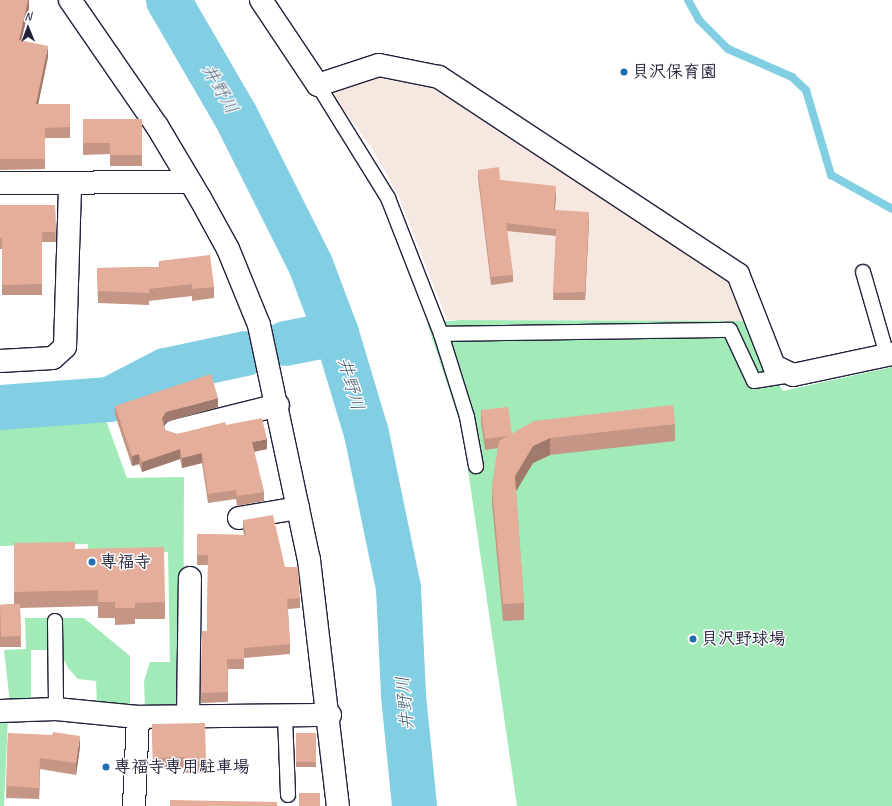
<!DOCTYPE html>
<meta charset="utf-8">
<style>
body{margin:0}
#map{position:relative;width:892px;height:806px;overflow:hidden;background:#fff;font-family:Caveat,"Klee One",sans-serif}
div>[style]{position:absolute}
.built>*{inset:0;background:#f7e7e1}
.green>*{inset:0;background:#a2eab8}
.stream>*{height:8px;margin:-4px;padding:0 4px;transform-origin:4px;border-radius:4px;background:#82cee2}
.river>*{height:45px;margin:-22.5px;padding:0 22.5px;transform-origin:22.5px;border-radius:22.5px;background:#82cee2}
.roads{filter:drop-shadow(1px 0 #22223b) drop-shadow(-1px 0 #22223b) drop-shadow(0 1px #22223b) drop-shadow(0 -1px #22223b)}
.service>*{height:14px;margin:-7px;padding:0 7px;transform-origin:7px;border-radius:7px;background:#fff}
.minor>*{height:22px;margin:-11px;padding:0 11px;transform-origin:11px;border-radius:11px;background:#fff}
.wall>*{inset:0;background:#c59685;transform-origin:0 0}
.shaded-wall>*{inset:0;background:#a07a6c}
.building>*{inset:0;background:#e5ae9b;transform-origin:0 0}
.dots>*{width:11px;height:11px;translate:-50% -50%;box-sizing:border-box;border:2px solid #fff;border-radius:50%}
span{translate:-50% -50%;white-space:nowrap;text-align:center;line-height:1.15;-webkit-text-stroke:3px #fff;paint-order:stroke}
.poi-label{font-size:17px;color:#22223b;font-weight:700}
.left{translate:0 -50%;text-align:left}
.water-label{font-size:18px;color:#445e75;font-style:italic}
.north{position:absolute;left:8px;top:8px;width:40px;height:40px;-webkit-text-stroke:3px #fff;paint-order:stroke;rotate:359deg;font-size:11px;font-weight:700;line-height:16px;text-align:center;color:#22223b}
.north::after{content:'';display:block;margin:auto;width:14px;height:18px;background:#22223b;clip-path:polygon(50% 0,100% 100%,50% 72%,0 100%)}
</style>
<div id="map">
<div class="built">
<i style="clip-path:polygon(387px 73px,439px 85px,732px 279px,743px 321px,447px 320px,397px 192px,371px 147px,335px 98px,334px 90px)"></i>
</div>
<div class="green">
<i style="clip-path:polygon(460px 320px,743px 321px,783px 391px,892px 367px,892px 806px,517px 806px,462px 429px,427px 323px)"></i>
<i style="clip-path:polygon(103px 412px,127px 478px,184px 477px,183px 707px,145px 707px,144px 681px,150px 662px,170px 662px,168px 552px,88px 554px,88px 544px,0 546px,0 421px)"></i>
<i style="clip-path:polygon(25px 618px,50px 618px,51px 650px,31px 650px,31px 701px,10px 703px,4px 650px,26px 649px)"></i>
<i style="clip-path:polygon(61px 618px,84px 618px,130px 656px,130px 707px,97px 704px,96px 681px,78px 679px,68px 668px,59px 650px)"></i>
<i style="clip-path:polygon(8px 718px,4px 806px,0 806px,0 719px)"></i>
</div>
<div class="stream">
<i style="left:688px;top:0;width:23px;rotate:61deg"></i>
<i style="left:699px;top:20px;width:41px;rotate:45deg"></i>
<i style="left:728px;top:49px;width:70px;rotate:23.6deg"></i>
<i style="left:792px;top:77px;width:19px;rotate:43deg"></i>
<i style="left:806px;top:90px;width:89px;rotate:73.6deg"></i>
<i style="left:831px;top:175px;width:70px;rotate:29.1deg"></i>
</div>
<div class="river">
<i style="left:168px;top:0;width:133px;rotate:59.8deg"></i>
<i style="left:235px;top:115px;width:167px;rotate:63.3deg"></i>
<i style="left:310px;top:264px;width:74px;rotate:69.4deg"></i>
<i style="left:336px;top:333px;width:104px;rotate:73.3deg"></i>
<i style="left:366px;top:433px;width:158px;rotate:78.3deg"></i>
<i style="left:398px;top:588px;width:107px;rotate:87.3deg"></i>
<i style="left:403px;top:695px;width:112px;rotate:84.3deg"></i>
<i style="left:285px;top:343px;width:52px;rotate:-11.1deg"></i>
<i style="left:0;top:407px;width:109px;rotate:-4.2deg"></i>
<i style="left:109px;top:399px;width:63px;rotate:-27.4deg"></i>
<i style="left:165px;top:370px;width:82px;rotate:-12deg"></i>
</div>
<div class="roads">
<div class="service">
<i style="left:318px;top:85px;width:133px;rotate:58.2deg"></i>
<i style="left:388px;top:198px;width:146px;rotate:68.7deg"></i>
<i style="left:441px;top:334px;width:87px;rotate:72.6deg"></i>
<i style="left:467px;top:417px;width:50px;rotate:79.6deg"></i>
<i style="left:863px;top:272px;width:86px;rotate:73.9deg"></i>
<i style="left:441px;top:334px;width:289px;rotate:-0.8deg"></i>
<i style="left:730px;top:330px;width:56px;rotate:64.8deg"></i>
<i style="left:754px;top:381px;width:38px;rotate:-9deg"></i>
<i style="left:55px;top:621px;width:88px;rotate:89.3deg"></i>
<i style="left:285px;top:716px;width:79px;rotate:87.8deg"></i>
</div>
<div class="minor">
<i style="left:70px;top:0;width:153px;rotate:55.4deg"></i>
<i style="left:157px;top:126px;width:84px;rotate:59.2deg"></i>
<i style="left:200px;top:198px;width:58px;rotate:61.2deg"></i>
<i style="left:228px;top:249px;width:82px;rotate:67.8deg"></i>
<i style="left:259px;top:325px;width:240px;rotate:78deg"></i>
<i style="left:309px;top:560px;width:248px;rotate:83.3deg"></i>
<i style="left:261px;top:0;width:102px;rotate:56.2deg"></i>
<i style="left:318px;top:85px;width:64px;rotate:-18.2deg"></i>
<i style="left:379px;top:65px;width:61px;rotate:11.3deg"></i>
<i style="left:439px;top:77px;width:358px;rotate:33.4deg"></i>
<i style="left:738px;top:274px;width:99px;rotate:68.6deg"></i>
<i style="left:774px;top:366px;width:21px;rotate:25deg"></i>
<i style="left:793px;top:375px;width:101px;rotate:-12deg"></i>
<i style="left:0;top:183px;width:190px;rotate:-0.3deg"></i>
<i style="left:0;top:361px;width:53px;rotate:-3.2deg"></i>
<i style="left:53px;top:358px;width:16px;rotate:-43deg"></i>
<i style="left:65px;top:347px;width:163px;rotate:-88.2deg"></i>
<i style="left:174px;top:431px;width:107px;rotate:-14deg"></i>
<i style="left:239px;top:518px;width:60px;rotate:-9.6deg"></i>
<i style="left:0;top:711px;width:56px;rotate:-2deg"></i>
<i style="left:56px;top:709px;width:82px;rotate:5.6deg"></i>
<i style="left:188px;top:717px;width:139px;rotate:-89.2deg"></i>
<i style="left:134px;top:806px;width:89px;rotate:-87.4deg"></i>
<i style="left:138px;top:717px;width:192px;rotate:-0.6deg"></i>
</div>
</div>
<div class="wall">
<i style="clip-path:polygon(0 0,29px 0,29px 8px,21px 40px,48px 57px,38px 104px,70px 104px,70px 138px,45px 138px,45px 169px,0 170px)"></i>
<i style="clip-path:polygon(83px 119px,142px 119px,142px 166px,110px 166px,110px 154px,83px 155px)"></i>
<i style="clip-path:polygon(478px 170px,500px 180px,556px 194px,555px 210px,589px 219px,585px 300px,553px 300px,556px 236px,507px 231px,513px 275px,513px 282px,491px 285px,478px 178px)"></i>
<i style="clip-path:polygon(0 205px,55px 205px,56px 242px,42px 242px,42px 295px,2px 295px,2px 249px,0 249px)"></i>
<i style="clip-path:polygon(159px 261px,214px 287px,214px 298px,192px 301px,192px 296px,149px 301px,149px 305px,98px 303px,97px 268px,159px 267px)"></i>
<i style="clip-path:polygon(115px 406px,218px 407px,166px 422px,164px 425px,165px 430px,177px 434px,226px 425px,267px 449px,254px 452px,264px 492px,264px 501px,237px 506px,236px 499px,208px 503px,202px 463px,182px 468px,180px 459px,142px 472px,139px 464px,132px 466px,115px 415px)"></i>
<i style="clip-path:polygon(481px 410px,512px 434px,675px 424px,675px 441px,550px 455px,533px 463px,516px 491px,524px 603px,524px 620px,503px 621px,492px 503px,492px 487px,498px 448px,485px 450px,481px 422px)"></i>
<i style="clip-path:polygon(243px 520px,285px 567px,300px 598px,300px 608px,288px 609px,290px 644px,290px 654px,244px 658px,244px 669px,228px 669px,228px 702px,201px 703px,202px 631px,207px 631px,208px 565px,197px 565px,197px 534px,244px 535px,243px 530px)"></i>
<i style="clip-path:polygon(14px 543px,75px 549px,165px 602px,165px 619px,135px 619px,135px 624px,115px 625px,115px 618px,98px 618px,98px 606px,20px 608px,21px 647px,0 647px,0 605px,14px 604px)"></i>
<i style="clip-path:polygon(152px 724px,206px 761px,206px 773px,185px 773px,185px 768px,153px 769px)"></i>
<i style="clip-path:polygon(8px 733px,80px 747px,76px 775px,40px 769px,39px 799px,6px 798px)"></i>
<i style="left:316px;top:733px;width:34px;height:20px;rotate:90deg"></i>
</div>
<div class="shaded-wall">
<i style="clip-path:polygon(28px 0,29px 0,29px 8px,19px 50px,19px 40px)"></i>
<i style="clip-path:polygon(48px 46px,48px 57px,36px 115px,36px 104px)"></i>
<i style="clip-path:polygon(556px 186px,556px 194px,554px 218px,554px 210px)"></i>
<i style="clip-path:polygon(589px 212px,589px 219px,585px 300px,585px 292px)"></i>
<i style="clip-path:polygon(218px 398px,218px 407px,166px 422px,162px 428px,162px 418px,166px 412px)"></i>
<i style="clip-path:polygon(550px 438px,550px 455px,533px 463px,515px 493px,515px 476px,533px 446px)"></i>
<i style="clip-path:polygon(267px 439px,267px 449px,252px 452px,252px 442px)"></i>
<i style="clip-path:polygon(180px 449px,180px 459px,142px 472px,142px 462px)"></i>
<i style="clip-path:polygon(202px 453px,202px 463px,182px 468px,182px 458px)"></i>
<i style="clip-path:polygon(139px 454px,139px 464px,132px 466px,132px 456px)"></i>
<i style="clip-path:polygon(80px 736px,80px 747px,76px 775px,76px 763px)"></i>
<i style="clip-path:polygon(40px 758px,40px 769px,39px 799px,39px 788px)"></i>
</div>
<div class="building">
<i style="clip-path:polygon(0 0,28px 0,19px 40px,48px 46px,36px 104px,70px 104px,70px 127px,45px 128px,45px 159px,0 159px)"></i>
<i style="clip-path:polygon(83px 119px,142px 119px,142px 155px,110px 155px,110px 143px,83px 143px)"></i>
<i style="clip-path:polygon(499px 167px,500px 180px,556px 186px,554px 210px,589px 212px,585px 292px,553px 293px,556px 229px,506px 223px,513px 275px,491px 277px,478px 170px)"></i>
<i style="clip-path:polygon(0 205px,55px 205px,56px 232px,42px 232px,42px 284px,2px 285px,2px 238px,0 238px)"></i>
<i style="clip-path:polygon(210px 255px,214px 287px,192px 289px,192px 284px,149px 289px,149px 293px,98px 291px,97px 268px,160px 267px,159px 261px)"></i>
<i style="clip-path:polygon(211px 374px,218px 398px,166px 412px,162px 418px,165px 430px,177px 434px,225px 422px,226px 425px,262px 418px,267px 439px,252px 442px,264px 492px,237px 496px,236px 490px,208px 494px,202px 453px,182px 458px,180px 449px,142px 462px,139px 454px,132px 456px,115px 406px)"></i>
<i style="clip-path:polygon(673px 405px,675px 424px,550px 438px,533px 446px,515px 476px,524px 603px,503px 604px,492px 487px,499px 441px,534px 421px)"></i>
<i style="clip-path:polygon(508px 407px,512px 434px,508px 436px,485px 439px,481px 410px)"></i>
<i style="clip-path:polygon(273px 515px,285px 567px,298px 567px,300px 598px,287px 599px,290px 644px,244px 648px,244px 659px,227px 659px,228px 692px,201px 693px,202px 631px,207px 631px,208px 555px,197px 555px,197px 534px,246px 535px,243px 520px)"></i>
<i style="clip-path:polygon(75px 542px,75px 549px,164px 547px,165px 602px,135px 603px,135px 608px,115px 608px,115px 602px,98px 602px,98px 590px,14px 592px,14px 543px)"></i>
<i style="left:20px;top:604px;width:32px;height:20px;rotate:88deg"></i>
<i style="clip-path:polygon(205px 723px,206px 761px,185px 762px,185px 757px,153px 758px,152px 724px)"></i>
<i style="clip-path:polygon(53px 732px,80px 736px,76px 763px,40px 758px,39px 788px,6px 786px,8px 733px,52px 735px)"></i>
<i style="left:316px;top:733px;width:29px;height:20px;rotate:90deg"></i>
<i style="left:320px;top:793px;width:13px;height:21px;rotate:90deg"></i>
<i style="clip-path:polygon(170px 800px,277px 802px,277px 806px,170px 806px)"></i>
</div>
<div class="dots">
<i style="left:624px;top:72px;background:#1f6fb2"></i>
<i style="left:92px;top:562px;background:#1f6fb2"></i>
<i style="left:693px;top:639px;background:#1f6fb2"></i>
<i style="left:106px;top:767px;background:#1f6fb2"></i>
</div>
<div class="poi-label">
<span class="left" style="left:632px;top:72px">貝沢保育園</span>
<span class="left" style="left:100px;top:562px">専福寺</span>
<span class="left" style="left:701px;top:639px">貝沢野球場</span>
<span class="left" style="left:114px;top:767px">専福寺専用駐車場</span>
</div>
<div class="water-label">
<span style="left:220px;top:89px;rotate:60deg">井野川</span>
<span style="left:351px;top:384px;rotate:74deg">井野川</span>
<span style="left:405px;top:703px;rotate:-95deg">井野川</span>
</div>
<div class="north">N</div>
</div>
